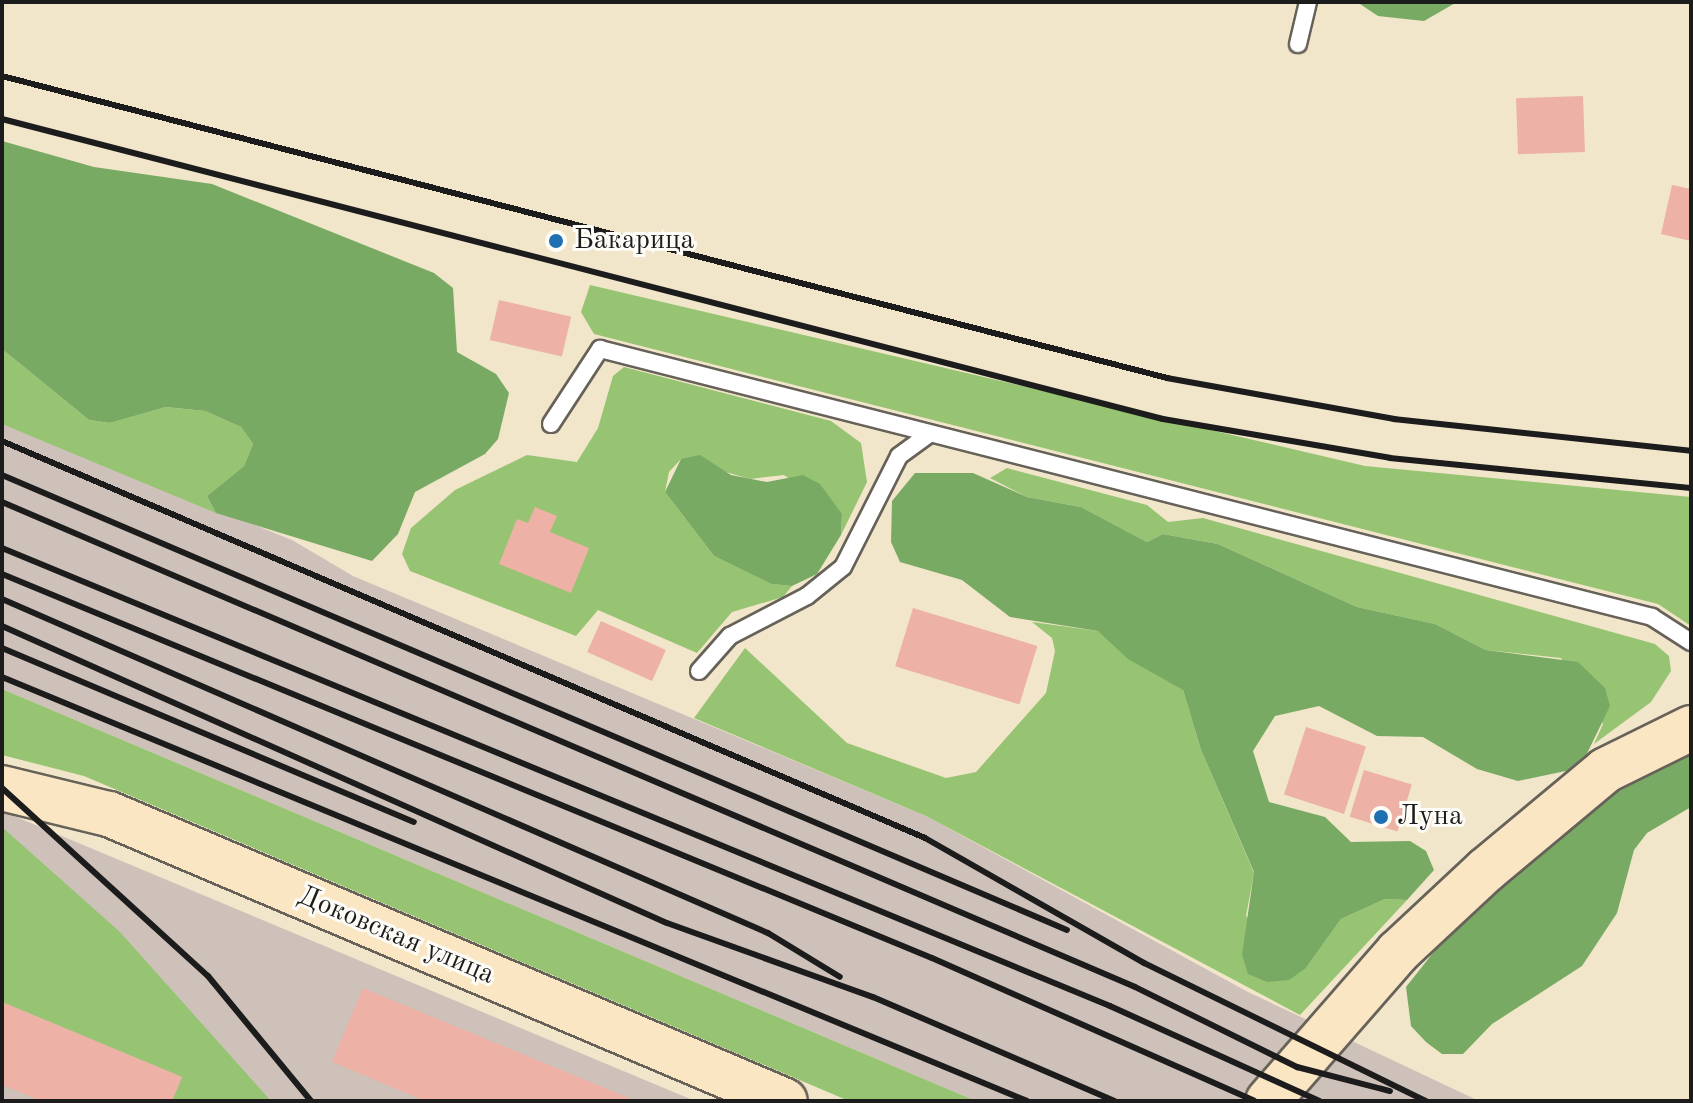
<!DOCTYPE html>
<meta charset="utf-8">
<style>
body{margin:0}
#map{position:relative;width:1693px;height:1103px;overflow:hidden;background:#f1e5ca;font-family:"Old Standard TT",serif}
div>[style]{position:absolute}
.industrial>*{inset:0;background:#cec1ba}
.green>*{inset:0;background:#97c472}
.forest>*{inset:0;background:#79aa64}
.building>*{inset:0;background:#edb1a5;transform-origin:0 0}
.roads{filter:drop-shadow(2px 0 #676259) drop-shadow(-2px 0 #676259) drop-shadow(0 2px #676259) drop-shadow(0 -2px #676259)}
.lane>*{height:16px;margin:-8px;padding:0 8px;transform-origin:8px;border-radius:8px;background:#fff}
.secondary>*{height:44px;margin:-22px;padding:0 22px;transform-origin:22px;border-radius:22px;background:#fbe6c4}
.rail>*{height:6px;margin:-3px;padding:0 3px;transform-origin:3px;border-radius:3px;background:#1c1c1c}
.dots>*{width:22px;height:22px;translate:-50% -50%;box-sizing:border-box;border:4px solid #fdfcf7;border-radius:50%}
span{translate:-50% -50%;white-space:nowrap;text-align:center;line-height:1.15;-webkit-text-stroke:6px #fdfcf7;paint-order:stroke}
.poi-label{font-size:28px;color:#1c1c1c}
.left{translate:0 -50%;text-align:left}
.street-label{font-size:28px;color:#1c1c1c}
.frame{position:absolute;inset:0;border:4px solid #1c1c1c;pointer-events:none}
</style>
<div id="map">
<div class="industrial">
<i style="clip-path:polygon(2px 424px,292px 540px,353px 576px,926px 816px,1248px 992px,1479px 1101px,976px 1101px,2px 689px)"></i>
<i style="clip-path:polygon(2px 811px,695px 1101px,2px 1101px)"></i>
</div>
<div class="green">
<i style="clip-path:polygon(590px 285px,1365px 466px,1691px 497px,1691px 626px,1658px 604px,594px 334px,581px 312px)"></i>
<i style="clip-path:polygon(2px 349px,89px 420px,110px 423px,166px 407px,205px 411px,241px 427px,253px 444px,244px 466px,207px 496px,216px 513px,2px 424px)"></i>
<i style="clip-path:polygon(624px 367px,831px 421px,861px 443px,867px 482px,841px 535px,842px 514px,784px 475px,750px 479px,681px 459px,669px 472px,665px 492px,714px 556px,771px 584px,792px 586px,783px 597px,732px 612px,697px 653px,598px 610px,576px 636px,410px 571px,402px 554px,411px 528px,455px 490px,527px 455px,577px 462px,598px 428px,613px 376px)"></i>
<i style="clip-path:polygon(1007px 468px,1147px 505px,1168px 522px,1203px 518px,1655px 644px,1669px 656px,1671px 671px,1651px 702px,1594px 744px,1603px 724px,1561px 658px,1486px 650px,1435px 624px,1357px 607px,1218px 544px,1163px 534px,1147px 542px,1081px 507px,1027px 497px,990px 478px)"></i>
<i style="clip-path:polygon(1032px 622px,1098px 631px,1183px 690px,1201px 750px,1254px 873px,1246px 916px,1306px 968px,1341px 919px,1385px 899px,1407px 900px,1300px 1015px,926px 816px,694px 718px,745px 648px,847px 743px,946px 778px,976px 772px,1046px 693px,1055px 651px,1052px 638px)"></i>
<i style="clip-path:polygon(2px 689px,976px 1101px,849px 1101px,84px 776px,2px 755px)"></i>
<i style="clip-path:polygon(2px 827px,120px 932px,271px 1101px,172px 1101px,182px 1077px,2px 1002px)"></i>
</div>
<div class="forest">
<i style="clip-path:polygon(1357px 2px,1457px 2px,1424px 21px,1378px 16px)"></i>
<i style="clip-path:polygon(2px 141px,94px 167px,212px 184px,434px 273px,453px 288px,457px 352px,496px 374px,509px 393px,498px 439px,485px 454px,415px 492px,398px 534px,372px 561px,216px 513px,207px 496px,244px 466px,253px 444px,241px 427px,205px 411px,166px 407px,110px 423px,89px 420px,2px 349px)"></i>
<i style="clip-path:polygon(700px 455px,731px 475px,767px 482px,803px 475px,820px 484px,842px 514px,841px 535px,817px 574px,792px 586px,771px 584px,714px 556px,665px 492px,681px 459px)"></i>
<i style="clip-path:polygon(915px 473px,973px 473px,1027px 497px,1081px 507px,1147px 542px,1163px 534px,1218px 544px,1357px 607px,1435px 624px,1486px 650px,1578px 662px,1605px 688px,1610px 706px,1580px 768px,1518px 781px,1477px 769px,1423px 737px,1377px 736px,1319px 706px,1275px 716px,1253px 751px,1269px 802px,1325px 817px,1351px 842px,1410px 841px,1426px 851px,1434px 870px,1407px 900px,1385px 899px,1341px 919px,1306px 968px,1289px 980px,1267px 982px,1248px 974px,1242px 955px,1254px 872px,1201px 750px,1183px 690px,1128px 659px,1098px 631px,1010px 617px,962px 580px,900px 562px,891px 542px,892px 501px)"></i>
<i style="clip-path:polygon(1691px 751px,1691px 807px,1647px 833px,1634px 850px,1617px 913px,1582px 966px,1492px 1024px,1463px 1054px,1442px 1054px,1426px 1042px,1411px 1026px,1406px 987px,1467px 910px,1626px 781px)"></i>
</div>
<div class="building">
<i style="left:1583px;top:96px;width:56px;height:67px;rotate:88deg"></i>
<i style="clip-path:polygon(1672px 185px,1691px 189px,1691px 241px,1661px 234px)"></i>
<i style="left:499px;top:300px;width:74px;height:41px;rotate:13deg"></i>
<i style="clip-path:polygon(535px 507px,557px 516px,550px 532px,589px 548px,571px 593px,499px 564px,517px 519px,528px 523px)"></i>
<i style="left:913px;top:608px;width:130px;height:61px;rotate:17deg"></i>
<i style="left:601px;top:621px;width:71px;height:34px;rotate:24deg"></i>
<i style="left:1306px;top:727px;width:63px;height:71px;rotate:18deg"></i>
<i style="left:1364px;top:770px;width:50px;height:49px;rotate:17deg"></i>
<i style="clip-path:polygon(363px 988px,636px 1101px,425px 1101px,332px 1062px)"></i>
<i style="clip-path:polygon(2px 1002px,182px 1077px,172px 1101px,41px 1101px,2px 1085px)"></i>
</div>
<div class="roads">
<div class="lane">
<i style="left:1298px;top:44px;width:43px;rotate:-76.6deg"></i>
<i style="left:551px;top:424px;width:90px;rotate:-56.8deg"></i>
<i style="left:600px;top:349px;width:1086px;rotate:14.29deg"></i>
<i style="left:1652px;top:617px;width:46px;rotate:32.7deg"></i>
<i style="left:699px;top:671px;width:47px;rotate:-48.5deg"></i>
<i style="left:730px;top:636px;width:87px;rotate:-27.5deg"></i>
<i style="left:807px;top:596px;width:46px;rotate:-38.9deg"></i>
<i style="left:843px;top:567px;width:124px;rotate:-63.2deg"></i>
<i style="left:899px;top:456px;width:37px;rotate:-36deg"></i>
</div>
<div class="secondary">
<i style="left:2px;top:788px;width:110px;rotate:13.7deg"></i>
<i style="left:109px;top:814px;width:734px;rotate:23deg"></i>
<i style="left:1268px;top:1101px;width:198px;rotate:-48.9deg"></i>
<i style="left:1398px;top:952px;width:120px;rotate:-43deg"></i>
<i style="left:1486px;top:870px;width:156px;rotate:-39.8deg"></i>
<i style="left:1606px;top:770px;width:95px;rotate:-26.3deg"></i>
</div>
</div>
<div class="rail">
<i style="left:2px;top:76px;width:1204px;rotate:14.53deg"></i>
<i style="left:1167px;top:378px;width:231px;rotate:10.2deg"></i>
<i style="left:1394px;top:419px;width:299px;rotate:6.1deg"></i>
<i style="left:2px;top:119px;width:1199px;rotate:14.49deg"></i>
<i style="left:1163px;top:419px;width:230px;rotate:9.7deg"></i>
<i style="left:1390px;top:458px;width:302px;rotate:5.7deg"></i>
<i style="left:2px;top:441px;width:1005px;rotate:23.27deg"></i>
<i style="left:925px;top:838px;width:252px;rotate:29.7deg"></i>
<i style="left:1144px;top:963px;width:314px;rotate:26.1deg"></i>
<i style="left:2px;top:475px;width:1158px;rotate:23.13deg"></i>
<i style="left:2px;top:502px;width:1232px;rotate:23.17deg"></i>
<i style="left:1135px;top:987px;width:181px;rotate:26.3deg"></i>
<i style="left:1297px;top:1067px;width:96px;rotate:14.5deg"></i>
<i style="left:2px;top:548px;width:1199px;rotate:22.46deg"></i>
<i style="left:1110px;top:1006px;width:230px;rotate:24.4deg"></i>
<i style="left:2px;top:574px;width:1006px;rotate:22.44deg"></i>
<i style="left:932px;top:958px;width:352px;rotate:23.9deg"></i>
<i style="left:2px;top:599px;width:836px;rotate:23.56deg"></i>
<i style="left:768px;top:933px;width:84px;rotate:31.4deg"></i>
<i style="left:2px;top:626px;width:728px;rotate:24.07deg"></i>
<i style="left:667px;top:923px;width:219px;rotate:19.8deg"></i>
<i style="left:873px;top:997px;width:263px;rotate:23.3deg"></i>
<i style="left:2px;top:648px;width:447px;rotate:22.9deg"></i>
<i style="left:2px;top:677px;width:1109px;rotate:22.47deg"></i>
<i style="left:2px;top:788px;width:279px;rotate:42.4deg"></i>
<i style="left:208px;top:976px;width:162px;rotate:50.5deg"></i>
</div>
<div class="dots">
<i style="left:556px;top:241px;background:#1f6fb2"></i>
<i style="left:1381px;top:817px;background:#1f6fb2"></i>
</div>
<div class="poi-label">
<span class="left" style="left:574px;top:241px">Бакарица</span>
<span class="left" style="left:1397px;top:817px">Луна</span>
</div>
<div class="street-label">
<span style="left:396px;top:936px;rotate:23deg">Доковская улица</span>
</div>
<div class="frame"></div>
</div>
